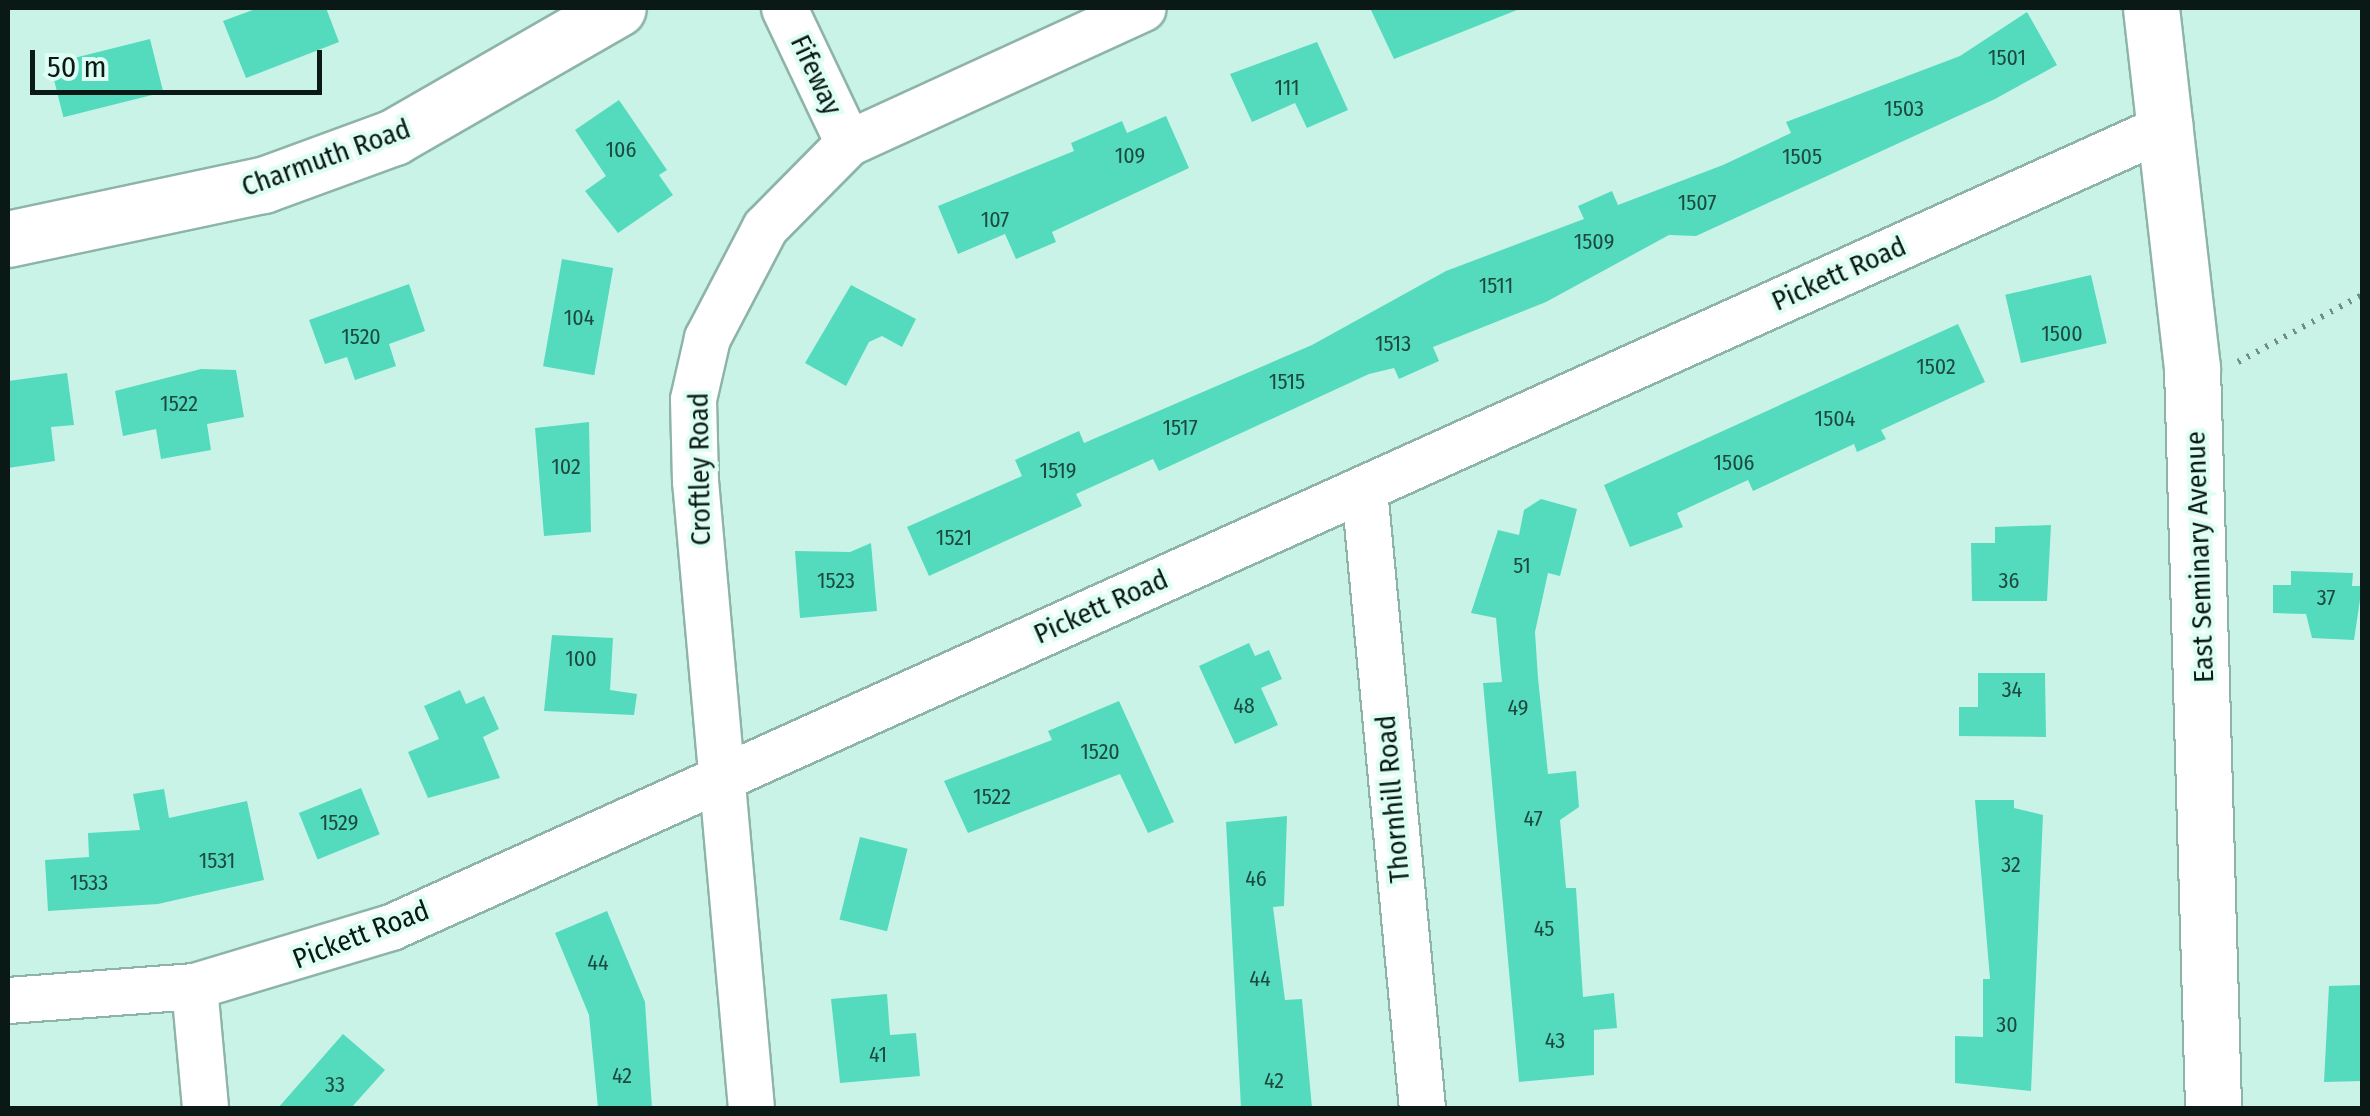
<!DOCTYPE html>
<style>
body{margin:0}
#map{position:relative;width:2370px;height:1116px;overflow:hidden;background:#caf3e7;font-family:"Fira Sans Condensed",sans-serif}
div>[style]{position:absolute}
.building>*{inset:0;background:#54dbbd;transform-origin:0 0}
.path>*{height:6px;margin-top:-3px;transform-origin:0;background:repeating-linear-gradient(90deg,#718e86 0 2.5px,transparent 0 10.5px)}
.roads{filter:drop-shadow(2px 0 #8eb4a9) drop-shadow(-2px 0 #8eb4a9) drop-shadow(0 2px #8eb4a9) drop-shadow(0 -2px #8eb4a9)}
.minor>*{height:45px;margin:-22.5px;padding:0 22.5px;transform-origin:22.5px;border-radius:22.5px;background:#fff}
.tertiary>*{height:55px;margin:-27.5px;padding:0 27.5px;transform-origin:27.5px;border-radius:27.5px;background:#fff}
span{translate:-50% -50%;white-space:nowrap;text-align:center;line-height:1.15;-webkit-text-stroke:8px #defef4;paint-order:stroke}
.number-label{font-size:22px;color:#1c4a3f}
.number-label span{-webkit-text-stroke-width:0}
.street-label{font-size:28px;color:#0a1915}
.frame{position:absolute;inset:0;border:10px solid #0a1915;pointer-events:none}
.scale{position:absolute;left:30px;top:50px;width:292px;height:45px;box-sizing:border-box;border:5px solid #0a1915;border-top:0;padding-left:12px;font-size:30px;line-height:35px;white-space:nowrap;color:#0a1915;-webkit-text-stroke:8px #defef4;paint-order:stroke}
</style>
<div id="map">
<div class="building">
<i style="clip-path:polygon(258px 8px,326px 8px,339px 42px,246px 78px,223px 21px)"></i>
<i style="clip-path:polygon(1370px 8px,1522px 8px,1394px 59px)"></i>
<i style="clip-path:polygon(2027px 12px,2057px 65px,1995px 99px,1696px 236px,1669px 235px,1546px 302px,1433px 347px,1439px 361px,1399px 379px,1394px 368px,1369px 374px,1159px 471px,1153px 459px,1076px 494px,1082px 506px,929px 576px,907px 527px,1022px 476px,1015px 460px,1079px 431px,1084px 443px,1312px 345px,1446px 271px,1584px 219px,1578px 206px,1612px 191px,1618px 205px,1723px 165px,1791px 133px,1786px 122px,1960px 56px)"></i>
<i style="left:150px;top:39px;width:55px;height:103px;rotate:76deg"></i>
<i style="clip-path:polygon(1317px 42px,1348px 110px,1307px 128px,1295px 103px,1252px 122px,1230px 74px)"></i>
<i style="clip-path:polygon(619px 100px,667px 170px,659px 175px,673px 195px,618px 233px,585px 191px,606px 176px,575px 130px)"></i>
<i style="clip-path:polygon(1166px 116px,1189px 168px,1052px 232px,1056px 242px,1016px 259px,1005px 234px,958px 254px,938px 206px,1074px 151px,1071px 143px,1122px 121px,1127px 133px)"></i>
<i style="left:562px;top:259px;width:52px;height:109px;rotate:10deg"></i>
<i style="left:2091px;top:275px;width:70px;height:88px;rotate:77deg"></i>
<i style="clip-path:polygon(409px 284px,425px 331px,389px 344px,396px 366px,355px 380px,347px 357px,325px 364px,309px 320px)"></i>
<i style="clip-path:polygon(851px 285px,916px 319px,902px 347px,882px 336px,869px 342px,846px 386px,805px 363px)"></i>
<i style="clip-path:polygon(1958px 324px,1985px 382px,1881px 430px,1886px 439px,1857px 452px,1854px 444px,1753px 491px,1748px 480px,1677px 513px,1683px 527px,1630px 547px,1604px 485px)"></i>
<i style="clip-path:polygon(201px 369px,236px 370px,244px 417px,207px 424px,211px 450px,161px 459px,156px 429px,123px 436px,115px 391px)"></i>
<i style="clip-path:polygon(67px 373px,74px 425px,51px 427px,55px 461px,8px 468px,8px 381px)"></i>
<i style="clip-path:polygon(589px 422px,591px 532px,544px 536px,535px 428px)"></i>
<i style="clip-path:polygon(1541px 499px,1577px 509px,1560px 576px,1548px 573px,1535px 632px,1538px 678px,1548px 774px,1576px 771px,1579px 807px,1560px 820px,1566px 888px,1576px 888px,1583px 997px,1614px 993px,1617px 1028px,1594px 1030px,1594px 1075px,1519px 1082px,1483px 683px,1502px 682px,1496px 618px,1471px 613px,1498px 530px,1519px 535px,1524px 510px)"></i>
<i style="clip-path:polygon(2051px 525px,2047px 601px,1972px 601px,1971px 543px,1995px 543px,1995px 527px)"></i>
<i style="clip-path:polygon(871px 543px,877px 611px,800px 618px,795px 551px,850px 552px)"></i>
<i style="clip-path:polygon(2291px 571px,2353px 573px,2352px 586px,2362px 586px,2354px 640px,2312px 638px,2306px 614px,2273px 613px,2273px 585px,2291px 585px)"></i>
<i style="clip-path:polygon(552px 635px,613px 638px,610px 690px,637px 694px,634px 715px,544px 711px)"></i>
<i style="clip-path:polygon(1249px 643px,1255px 656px,1269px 650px,1282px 679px,1261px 688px,1278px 725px,1235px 744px,1199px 666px)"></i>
<i style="clip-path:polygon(1978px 673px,2045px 673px,2046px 737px,1959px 736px,1959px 707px,1978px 707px)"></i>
<i style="clip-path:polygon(460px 690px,466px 704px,484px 696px,499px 729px,483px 737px,500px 778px,428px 798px,408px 752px,439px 739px,424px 706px)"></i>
<i style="clip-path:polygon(1119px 701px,1174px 822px,1148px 833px,1120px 774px,968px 833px,944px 781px,1052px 740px,1048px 731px)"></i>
<i style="left:361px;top:788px;width:50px;height:67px;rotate:68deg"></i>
<i style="clip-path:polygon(164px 789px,169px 818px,247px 801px,264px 880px,158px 904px,48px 911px,45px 860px,89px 857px,88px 833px,140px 830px,133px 794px)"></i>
<i style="clip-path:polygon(1975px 800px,2014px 800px,2014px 808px,2043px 815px,2031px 1091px,1955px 1083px,1955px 1036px,1983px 1037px,1983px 979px,1990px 979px)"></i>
<i style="clip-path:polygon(1287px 816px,1284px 906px,1273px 907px,1285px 1000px,1302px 999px,1312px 1108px,1241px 1108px,1226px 822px)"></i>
<i style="left:860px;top:837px;width:49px;height:85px;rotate:14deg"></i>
<i style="clip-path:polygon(607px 911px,645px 1002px,652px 1108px,598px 1108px,589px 1015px,555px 933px)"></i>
<i style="clip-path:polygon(2362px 985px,2362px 1081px,2324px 1082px,2329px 986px)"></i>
<i style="clip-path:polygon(887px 994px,890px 1035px,916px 1033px,920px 1076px,840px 1083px,831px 999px)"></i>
<i style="clip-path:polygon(343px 1034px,385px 1070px,351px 1108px,278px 1108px)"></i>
</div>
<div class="path">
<i style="left:2238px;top:362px;width:141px;rotate:-28.4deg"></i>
</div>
<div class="roads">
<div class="minor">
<i style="left:784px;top:8px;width:149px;rotate:64.6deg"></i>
<i style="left:1364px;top:490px;width:621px;rotate:84.64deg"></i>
<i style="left:194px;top:986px;width:122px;rotate:84.8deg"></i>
<i style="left:8px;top:1000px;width:187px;rotate:-4.3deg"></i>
<i style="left:194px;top:986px;width:206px;rotate:-16.7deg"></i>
<i style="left:391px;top:927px;width:1951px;rotate:-24.28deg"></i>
<i style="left:751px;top:1108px;width:629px;rotate:-95.1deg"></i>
<i style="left:695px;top:481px;width:82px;rotate:-91.4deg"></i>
<i style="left:693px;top:399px;width:63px;rotate:-77.1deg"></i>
<i style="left:707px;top:338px;width:125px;rotate:-62.4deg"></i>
<i style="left:765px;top:227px;width:118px;rotate:-45.3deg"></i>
<i style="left:848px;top:143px;width:324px;rotate:-24.6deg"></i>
</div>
<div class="tertiary">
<i style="left:2151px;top:8px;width:362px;rotate:83.5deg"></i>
<i style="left:2192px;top:368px;width:740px;rotate:88.37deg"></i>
<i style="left:8px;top:239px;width:261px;rotate:-12deg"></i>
<i style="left:263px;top:185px;width:140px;rotate:-20.1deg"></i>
<i style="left:394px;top:137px;width:258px;rotate:-29.9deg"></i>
</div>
</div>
<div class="number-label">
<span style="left:2007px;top:58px">1501</span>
<span style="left:1287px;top:88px">111</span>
<span style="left:1904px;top:109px">1503</span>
<span style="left:621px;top:150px">106</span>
<span style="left:1130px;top:156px">109</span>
<span style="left:1802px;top:157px">1505</span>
<span style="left:1697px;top:203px">1507</span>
<span style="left:995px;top:220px">107</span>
<span style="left:1594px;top:242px">1509</span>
<span style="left:1496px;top:286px">1511</span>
<span style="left:579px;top:318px">104</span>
<span style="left:2062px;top:334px">1500</span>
<span style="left:361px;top:337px">1520</span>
<span style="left:1393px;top:344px">1513</span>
<span style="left:1936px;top:367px">1502</span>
<span style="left:1287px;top:382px">1515</span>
<span style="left:179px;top:404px">1522</span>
<span style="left:1835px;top:419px">1504</span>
<span style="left:1180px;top:428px">1517</span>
<span style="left:1734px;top:463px">1506</span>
<span style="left:566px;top:467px">102</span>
<span style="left:1058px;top:471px">1519</span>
<span style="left:954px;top:538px">1521</span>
<span style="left:1522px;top:566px">51</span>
<span style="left:836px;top:581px">1523</span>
<span style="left:2009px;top:581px">36</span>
<span style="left:2326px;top:598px">37</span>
<span style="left:581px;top:659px">100</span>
<span style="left:2012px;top:690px">34</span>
<span style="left:1244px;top:706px">48</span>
<span style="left:1518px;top:708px">49</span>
<span style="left:1100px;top:752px">1520</span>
<span style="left:992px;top:797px">1522</span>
<span style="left:1533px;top:819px">47</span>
<span style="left:339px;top:823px">1529</span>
<span style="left:217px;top:861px">1531</span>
<span style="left:2011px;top:865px">32</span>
<span style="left:1256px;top:879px">46</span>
<span style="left:89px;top:883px">1533</span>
<span style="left:1544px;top:929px">45</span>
<span style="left:598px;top:963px">44</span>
<span style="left:1260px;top:979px">44</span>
<span style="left:2007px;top:1025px">30</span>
<span style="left:1555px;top:1041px">43</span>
<span style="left:878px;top:1055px">41</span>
<span style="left:622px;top:1076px">42</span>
<span style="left:1274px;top:1081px">42</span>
<span style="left:335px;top:1085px">33</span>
</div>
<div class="street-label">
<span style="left:816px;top:75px;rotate:65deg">Fifeway</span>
<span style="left:326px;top:158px;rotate:-20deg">Charmuth Road</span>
<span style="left:1839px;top:274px;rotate:-24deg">Pickett Road</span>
<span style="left:700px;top:469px;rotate:-91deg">Croftley Road</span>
<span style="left:2200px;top:557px;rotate:-92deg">East Seminary Avenue</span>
<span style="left:1101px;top:607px;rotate:-24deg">Pickett Road</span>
<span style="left:1393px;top:799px;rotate:-95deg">Thornhill Road</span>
<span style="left:361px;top:935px;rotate:-21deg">Pickett Road</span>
</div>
<div class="frame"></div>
<div class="scale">50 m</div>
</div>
